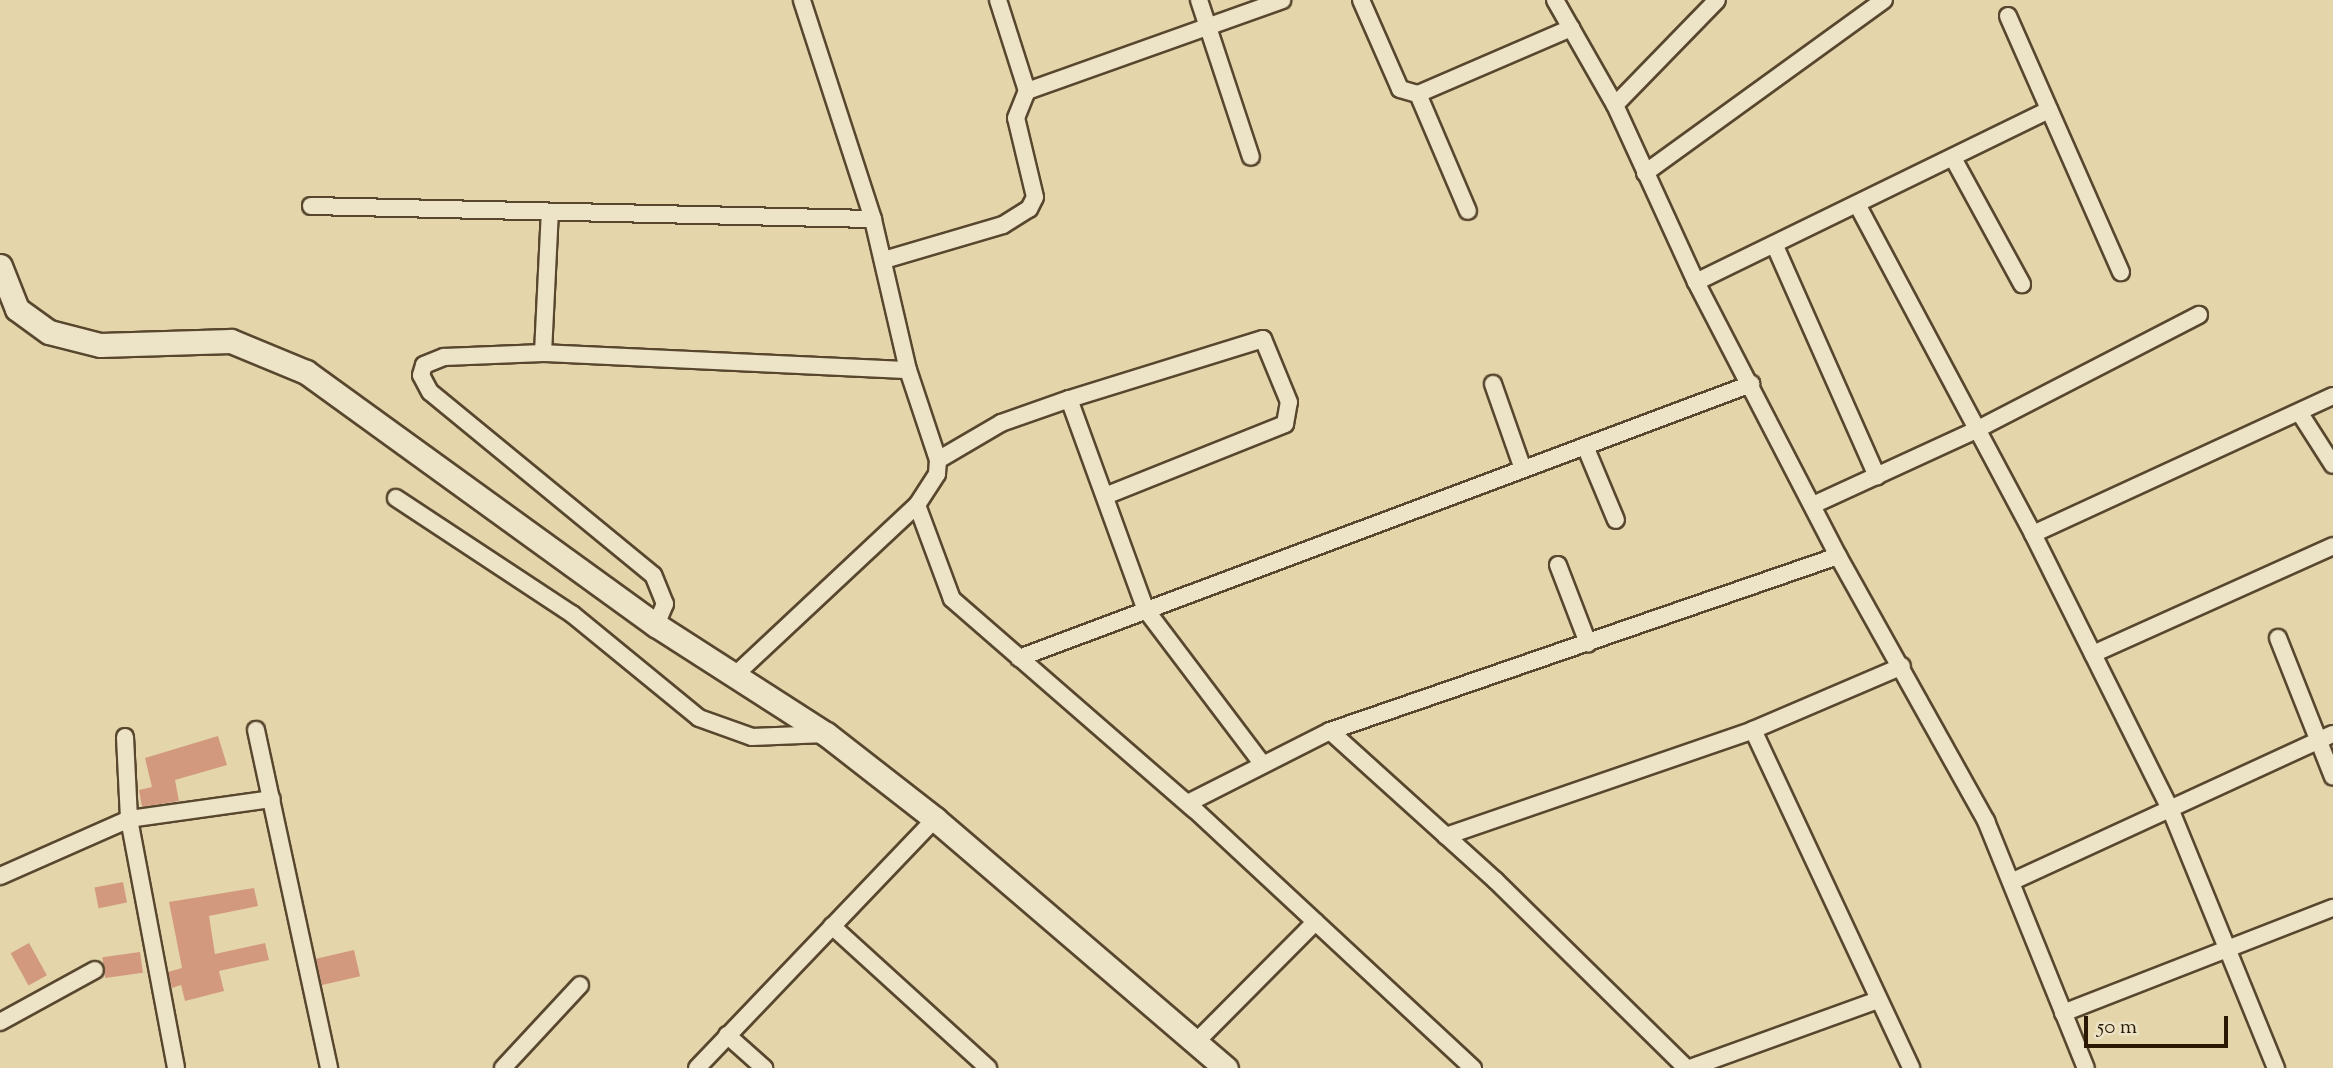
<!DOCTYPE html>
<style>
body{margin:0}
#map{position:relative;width:2333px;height:1068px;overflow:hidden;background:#e4d5ab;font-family:"Sorts Mill Goudy",serif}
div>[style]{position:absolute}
.building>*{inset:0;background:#d3997f;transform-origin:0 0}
.roads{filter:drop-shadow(2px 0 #58472e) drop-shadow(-2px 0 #58472e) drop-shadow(0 2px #58472e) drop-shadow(0 -2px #58472e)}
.street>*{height:16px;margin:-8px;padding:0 8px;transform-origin:8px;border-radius:8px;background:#ede4c8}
.secondary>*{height:23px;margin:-11.5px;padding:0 11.5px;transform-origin:11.5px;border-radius:11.5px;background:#ede4c8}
span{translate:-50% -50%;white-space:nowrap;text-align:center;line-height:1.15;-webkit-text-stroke:7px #ede4c8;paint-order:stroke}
.scale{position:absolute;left:2084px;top:1016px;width:144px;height:32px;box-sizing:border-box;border:4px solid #2a1804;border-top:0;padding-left:9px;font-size:21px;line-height:24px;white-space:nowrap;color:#2a1804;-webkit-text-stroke:5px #ede4c8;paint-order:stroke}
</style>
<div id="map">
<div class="building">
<i style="clip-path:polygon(218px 736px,227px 765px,175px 780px,179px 801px,142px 807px,139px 790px,152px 787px,145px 758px)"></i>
<i style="left:123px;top:882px;width:21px;height:29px;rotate:79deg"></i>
<i style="clip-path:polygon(254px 888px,258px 906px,209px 916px,215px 954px,265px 943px,269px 960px,219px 971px,224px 991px,185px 1001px,181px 985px,172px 988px,168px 972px,182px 968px,169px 902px)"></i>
<i style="left:29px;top:943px;width:37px;height:21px;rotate:61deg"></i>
<i style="left:354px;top:950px;width:27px;height:39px;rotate:77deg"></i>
<i style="left:140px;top:952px;width:21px;height:38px;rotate:82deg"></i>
</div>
<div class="roads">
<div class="street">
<i style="left:998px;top:0;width:96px;rotate:72.3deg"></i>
<i style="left:1199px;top:0;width:165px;rotate:71.7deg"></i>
<i style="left:1361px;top:0;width:97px;rotate:66.3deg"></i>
<i style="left:1400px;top:89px;width:19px;rotate:16deg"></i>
<i style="left:1418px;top:94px;width:167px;rotate:-23.3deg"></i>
<i style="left:1555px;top:0;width:121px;rotate:60.3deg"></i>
<i style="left:1615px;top:105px;width:195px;rotate:65.4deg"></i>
<i style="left:1696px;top:282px;width:309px;rotate:62.6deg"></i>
<i style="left:1838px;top:556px;width:304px;rotate:60.8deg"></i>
<i style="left:1986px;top:821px;width:266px;rotate:68deg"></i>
<i style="left:2008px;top:16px;width:280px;rotate:66.2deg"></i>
<i style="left:1418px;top:94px;width:127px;rotate:66.9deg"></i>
<i style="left:1615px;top:105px;width:146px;rotate:-45.8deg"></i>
<i style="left:1953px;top:158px;width:144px;rotate:61.3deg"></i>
<i style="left:1645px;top:173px;width:295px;rotate:-35.9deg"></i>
<i style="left:311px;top:206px;width:562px;rotate:1.33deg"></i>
<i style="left:1858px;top:206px;width:372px;rotate:61.9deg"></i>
<i style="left:2033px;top:534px;width:309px;rotate:63.5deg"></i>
<i style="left:2171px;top:811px;width:278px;rotate:67.8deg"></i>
<i style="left:1775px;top:246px;width:252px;rotate:66.1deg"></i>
<i style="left:884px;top:260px;width:124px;rotate:-16.4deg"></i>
<i style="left:1003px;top:225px;width:31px;rotate:-32deg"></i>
<i style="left:1029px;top:209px;width:13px;rotate:-63deg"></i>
<i style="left:1035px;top:197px;width:81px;rotate:-103.5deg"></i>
<i style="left:1016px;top:118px;width:29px;rotate:-68deg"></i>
<i style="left:1027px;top:91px;width:271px;rotate:-19.6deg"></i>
<i style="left:1696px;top:282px;width:393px;rotate:-26deg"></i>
<i style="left:543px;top:353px;width:141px;rotate:-87.2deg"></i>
<i style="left:1493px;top:384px;width:90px;rotate:70.6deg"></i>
<i style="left:2301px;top:415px;width:59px;rotate:57.4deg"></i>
<i style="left:1585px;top:446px;width:80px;rotate:67.3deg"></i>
<i style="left:938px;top:460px;width:73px;rotate:-30.4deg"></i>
<i style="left:1001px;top:423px;width:72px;rotate:-19.4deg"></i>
<i style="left:1105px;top:496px;width:194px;rotate:-21.8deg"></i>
<i style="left:1285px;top:424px;width:22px;rotate:-80deg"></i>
<i style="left:1289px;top:402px;width:68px;rotate:-112.4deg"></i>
<i style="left:1263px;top:339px;width:203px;rotate:162.8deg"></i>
<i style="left:1069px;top:399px;width:225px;rotate:70deg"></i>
<i style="left:1146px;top:610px;width:191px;rotate:52.9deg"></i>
<i style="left:396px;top:498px;width:211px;rotate:33.4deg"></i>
<i style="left:572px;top:614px;width:164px;rotate:39.3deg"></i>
<i style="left:699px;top:718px;width:56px;rotate:19.7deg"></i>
<i style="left:752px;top:737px;width:74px;rotate:-2.3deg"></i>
<i style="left:917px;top:505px;width:100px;rotate:69.6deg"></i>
<i style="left:952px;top:599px;width:320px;rotate:41deg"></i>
<i style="left:1194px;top:809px;width:381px;rotate:42.9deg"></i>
<i style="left:1813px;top:505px;width:179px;rotate:-24.7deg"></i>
<i style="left:1976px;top:430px;width:251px;rotate:-27.3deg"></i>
<i style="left:2033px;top:534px;width:330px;rotate:-24.7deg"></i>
<i style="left:1558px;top:565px;width:84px;rotate:69deg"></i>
<i style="left:656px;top:625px;width:23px;rotate:-67deg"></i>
<i style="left:665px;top:604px;width:31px;rotate:-112deg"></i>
<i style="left:653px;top:575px;width:288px;rotate:-140.6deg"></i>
<i style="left:430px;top:392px;width:19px;rotate:-118deg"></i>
<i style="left:421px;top:375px;width:10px;rotate:-73deg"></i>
<i style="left:424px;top:365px;width:22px;rotate:-22deg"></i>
<i style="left:444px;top:357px;width:99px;rotate:-2.3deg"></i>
<i style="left:543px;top:353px;width:365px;rotate:2.7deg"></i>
<i style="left:2278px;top:638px;width:149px;rotate:68.4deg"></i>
<i style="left:2093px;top:654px;width:263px;rotate:-24.2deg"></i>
<i style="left:1019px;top:658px;width:782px;rotate:-20.52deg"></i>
<i style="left:733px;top:677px;width:252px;rotate:-43.1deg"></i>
<i style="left:917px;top:505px;width:37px;rotate:-57deg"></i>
<i style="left:937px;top:474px;width:14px;rotate:-86deg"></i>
<i style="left:938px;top:460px;width:95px;rotate:-108.4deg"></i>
<i style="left:908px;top:370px;width:155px;rotate:-103.1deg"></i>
<i style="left:873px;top:219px;width:230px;rotate:-108deg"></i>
<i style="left:256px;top:730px;width:346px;rotate:77.8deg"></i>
<i style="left:1753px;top:730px;width:373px;rotate:64.9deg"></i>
<i style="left:1330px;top:731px;width:224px;rotate:42.1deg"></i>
<i style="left:1496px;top:881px;width:267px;rotate:44.5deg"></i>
<i style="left:125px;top:737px;width:82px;rotate:87.2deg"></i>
<i style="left:129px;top:819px;width:253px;rotate:79.3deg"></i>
<i style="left:1188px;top:803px;width:159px;rotate:-26.9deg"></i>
<i style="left:1330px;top:731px;width:537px;rotate:-19.01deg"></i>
<i style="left:1446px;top:836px;width:325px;rotate:-19deg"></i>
<i style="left:1753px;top:730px;width:162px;rotate:-23.2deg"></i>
<i style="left:0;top:876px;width:141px;rotate:-23.8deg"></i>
<i style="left:129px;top:819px;width:144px;rotate:-8deg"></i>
<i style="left:2011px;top:882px;width:354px;rotate:-24.7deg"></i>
<i style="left:832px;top:926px;width:211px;rotate:42.3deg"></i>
<i style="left:2063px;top:1013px;width:290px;rotate:-21.3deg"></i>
<i style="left:0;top:1022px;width:108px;rotate:-28.7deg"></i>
<i style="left:727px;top:1035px;width:50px;rotate:41.7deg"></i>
<i style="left:1197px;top:1041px;width:168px;rotate:-45.2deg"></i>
<i style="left:503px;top:1068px;width:113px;rotate:-47.1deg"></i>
<i style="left:697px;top:1068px;width:344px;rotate:-46.3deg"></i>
<i style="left:1690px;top:1068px;width:200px;rotate:-19.9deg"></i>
</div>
<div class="secondary">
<i style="left:0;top:266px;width:46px;rotate:68.4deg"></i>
<i style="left:17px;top:309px;width:39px;rotate:36deg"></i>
<i style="left:49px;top:332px;width:53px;rotate:14.3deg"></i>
<i style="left:100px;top:345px;width:131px;rotate:-1.7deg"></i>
<i style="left:231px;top:341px;width:81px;rotate:22.5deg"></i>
<i style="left:306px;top:372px;width:432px;rotate:35.9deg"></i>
<i style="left:656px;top:625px;width:202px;rotate:32.7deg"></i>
<i style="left:826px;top:734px;width:138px;rotate:37.9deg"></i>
<i style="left:935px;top:819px;width:383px;rotate:40.6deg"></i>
</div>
</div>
<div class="scale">50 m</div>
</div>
